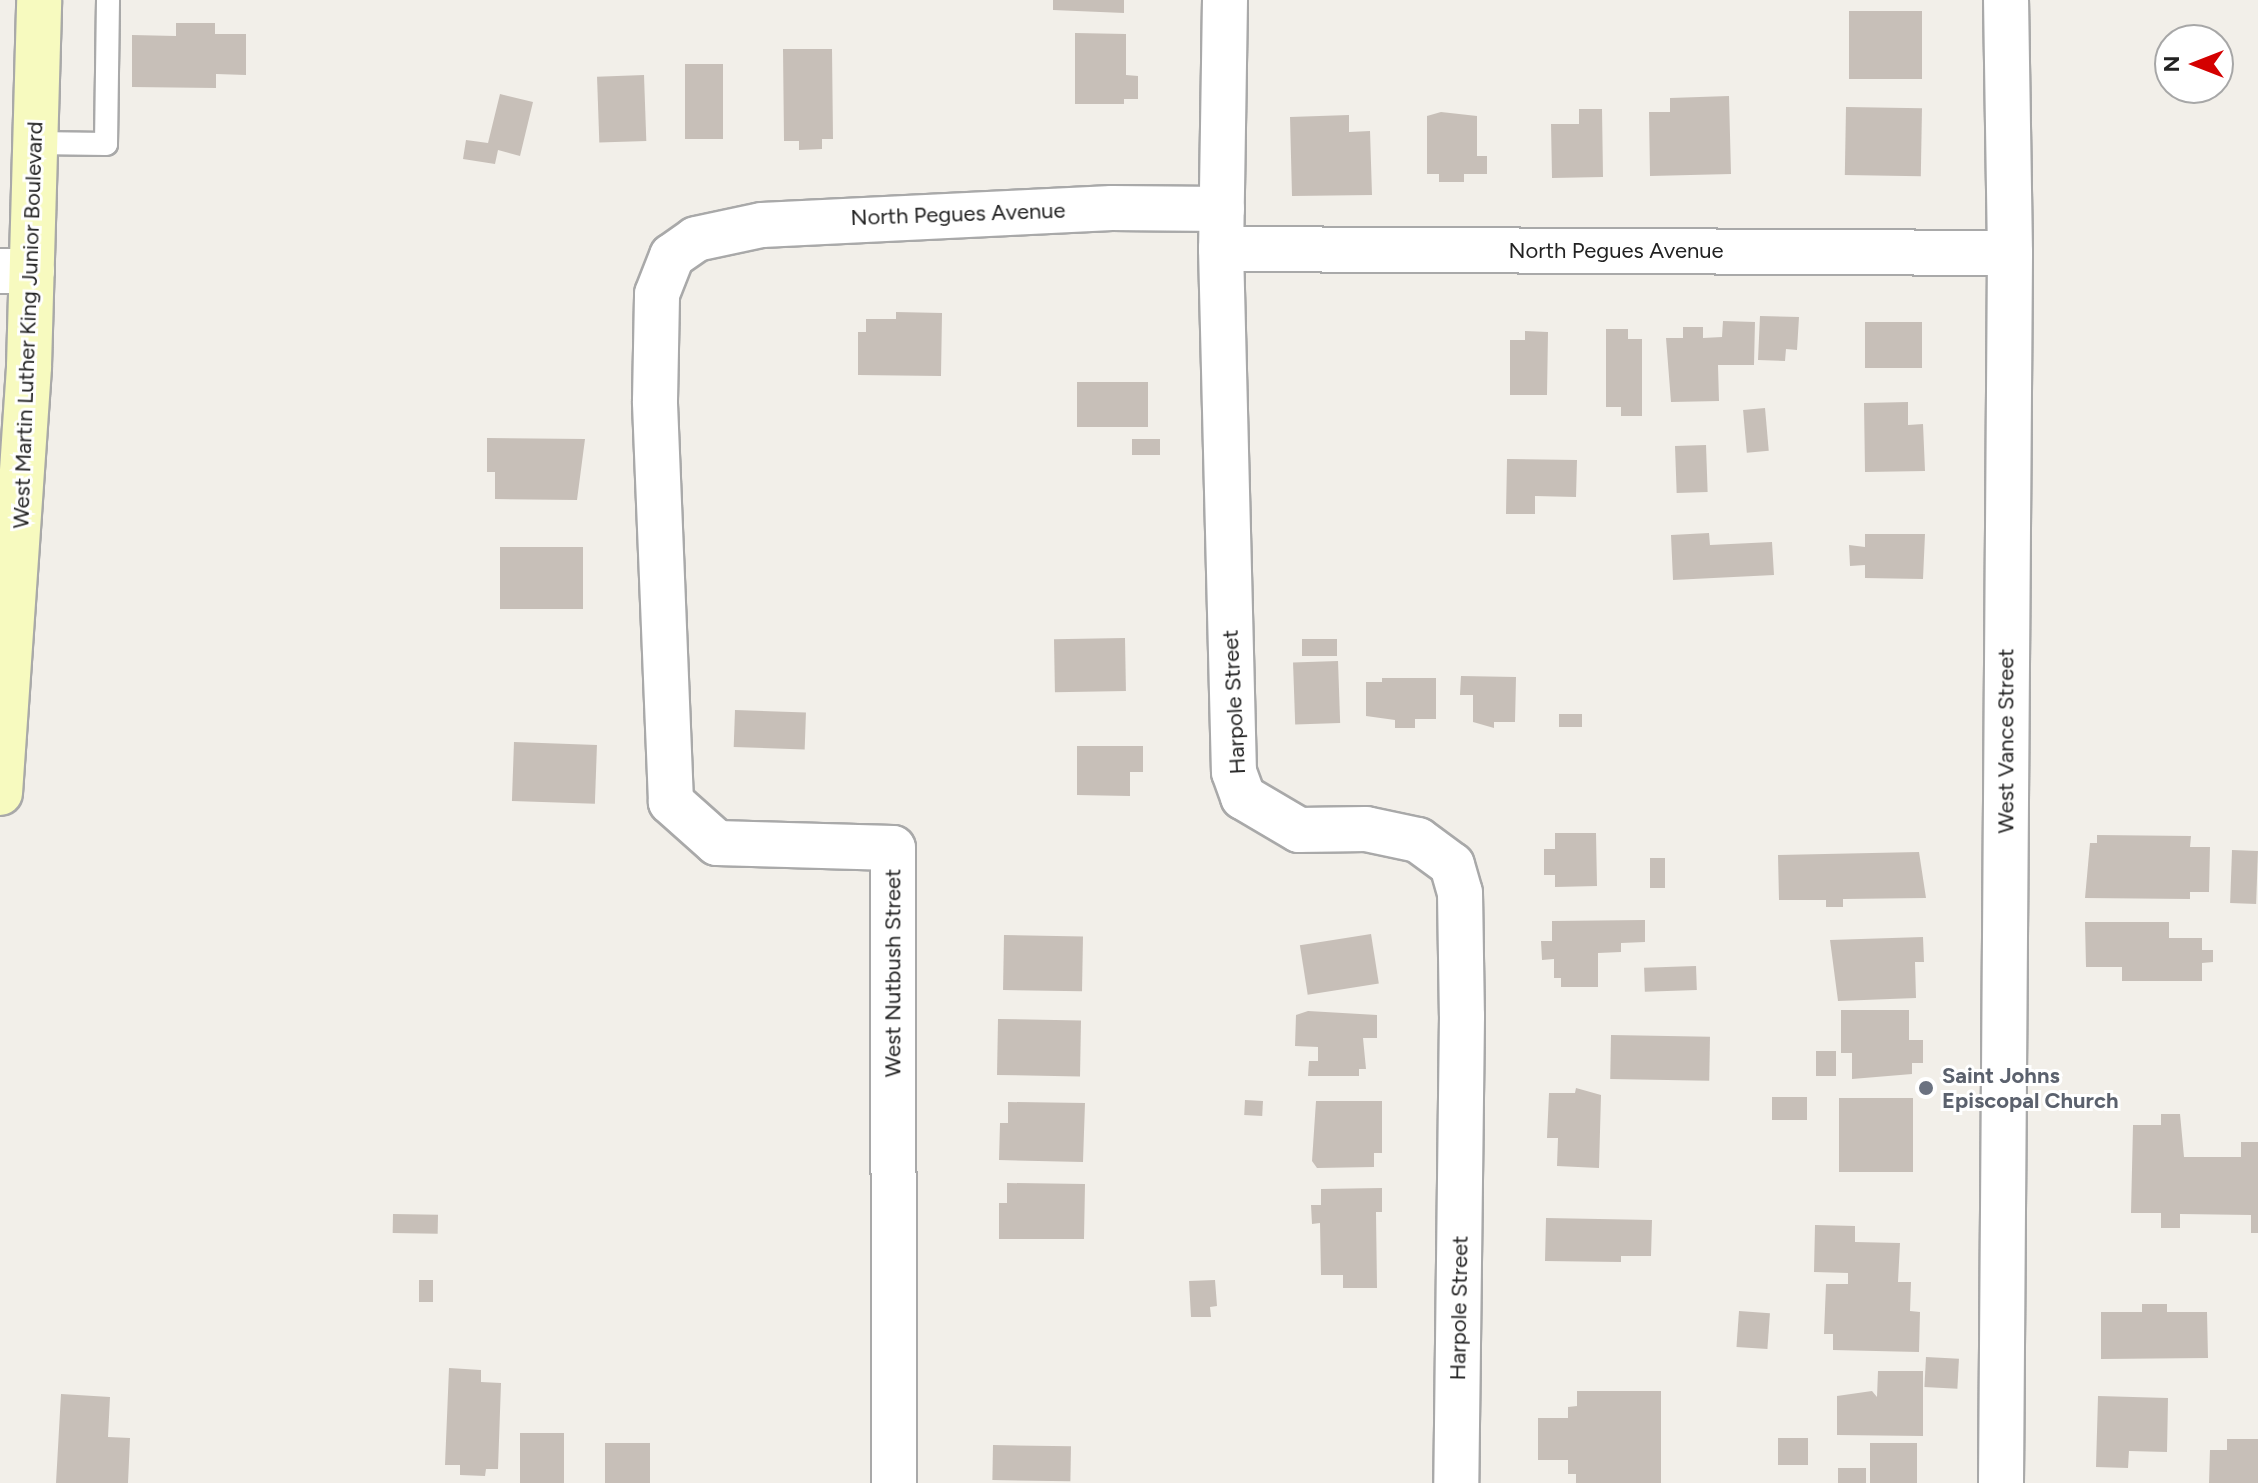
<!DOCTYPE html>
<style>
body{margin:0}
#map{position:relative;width:2258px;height:1483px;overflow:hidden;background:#f2efe9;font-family:Figtree,sans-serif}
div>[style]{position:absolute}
.building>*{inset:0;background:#c7bfb8;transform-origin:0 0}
.roads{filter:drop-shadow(2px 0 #a9a9a9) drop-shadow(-2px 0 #a9a9a9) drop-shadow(0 2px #a9a9a9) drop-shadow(0 -2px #a9a9a9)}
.service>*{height:22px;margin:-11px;padding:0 11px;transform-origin:11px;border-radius:11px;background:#fff}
.minor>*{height:44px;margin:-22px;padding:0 22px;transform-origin:22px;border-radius:22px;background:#fff}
.secondary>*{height:44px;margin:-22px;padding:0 22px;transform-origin:22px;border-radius:22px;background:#f7fabf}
.dots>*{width:22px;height:22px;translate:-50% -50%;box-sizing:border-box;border:4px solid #fff;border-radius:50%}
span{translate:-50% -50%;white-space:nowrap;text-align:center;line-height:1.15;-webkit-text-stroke:6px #fff;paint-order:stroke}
.street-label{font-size:22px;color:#222}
.worship-label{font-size:22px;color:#5b616d;font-weight:700}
.left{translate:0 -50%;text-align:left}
.north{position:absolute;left:2154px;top:24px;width:80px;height:80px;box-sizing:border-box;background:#fff;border:2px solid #a7a7a7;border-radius:50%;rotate:270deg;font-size:22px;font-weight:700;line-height:32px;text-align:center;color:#222}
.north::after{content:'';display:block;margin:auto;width:28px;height:36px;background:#d40000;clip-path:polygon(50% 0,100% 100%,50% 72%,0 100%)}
</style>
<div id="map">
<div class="building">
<i style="clip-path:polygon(1053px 0,1124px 0,1124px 13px,1053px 10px)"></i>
<i style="left:1849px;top:11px;width:73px;height:68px"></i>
<i style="clip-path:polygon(176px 23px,215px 23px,215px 34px,246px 34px,246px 75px,216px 74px,216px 88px,132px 87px,132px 35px,176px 36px)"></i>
<i style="clip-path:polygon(1075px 33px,1126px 34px,1126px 75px,1138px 76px,1138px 99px,1124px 99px,1124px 104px,1075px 104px)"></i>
<i style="clip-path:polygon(783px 49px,832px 49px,833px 139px,822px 139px,822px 149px,799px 150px,799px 141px,784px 141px)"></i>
<i style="left:685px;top:64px;width:38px;height:75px"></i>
<i style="left:644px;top:75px;width:66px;height:47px;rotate:88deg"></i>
<i style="clip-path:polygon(500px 94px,533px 102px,520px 156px,498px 150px,495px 164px,463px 159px,466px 140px,488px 143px)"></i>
<i style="clip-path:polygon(1729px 96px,1731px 174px,1650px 176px,1649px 112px,1670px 112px,1670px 98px)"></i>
<i style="left:1846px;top:107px;width:76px;height:68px;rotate:1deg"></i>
<i style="clip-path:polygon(1579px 109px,1602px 109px,1603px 177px,1552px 178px,1551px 124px,1579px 124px)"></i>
<i style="clip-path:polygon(1441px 112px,1477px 116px,1477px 156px,1487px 156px,1487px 174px,1464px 174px,1464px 182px,1439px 182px,1439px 174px,1427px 174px,1427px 116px)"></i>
<i style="clip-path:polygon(1349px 115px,1349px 132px,1370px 131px,1372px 195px,1292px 196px,1290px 117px)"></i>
<i style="clip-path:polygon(896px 312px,942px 313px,941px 376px,858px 375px,858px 332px,866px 332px,866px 319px,896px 319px)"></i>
<i style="clip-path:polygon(1760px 316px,1799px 317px,1797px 350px,1786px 349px,1785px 361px,1758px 360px)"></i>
<i style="clip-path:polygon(1723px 321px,1755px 322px,1754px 365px,1718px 365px,1719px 401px,1671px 402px,1666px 338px,1683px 338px,1683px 327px,1703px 327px,1703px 338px,1722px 337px)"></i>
<i style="left:1922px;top:322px;width:46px;height:57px;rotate:90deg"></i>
<i style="clip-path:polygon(1606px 329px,1628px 329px,1628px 339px,1642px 339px,1642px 416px,1621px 416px,1621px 407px,1606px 407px)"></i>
<i style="clip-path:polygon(1525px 331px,1548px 332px,1547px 395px,1510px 395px,1510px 340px,1525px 340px)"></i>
<i style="left:1077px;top:382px;width:71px;height:45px"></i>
<i style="clip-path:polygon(1908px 402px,1908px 425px,1923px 424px,1925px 471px,1865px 472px,1864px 403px)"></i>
<i style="left:1765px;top:408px;width:43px;height:22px;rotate:85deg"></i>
<i style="clip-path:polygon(487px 438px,585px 439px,577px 500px,495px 499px,495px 472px,487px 472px)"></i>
<i style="left:1132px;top:439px;width:28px;height:16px"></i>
<i style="left:1706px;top:445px;width:47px;height:31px;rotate:88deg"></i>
<i style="clip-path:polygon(1507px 459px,1577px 460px,1576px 497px,1535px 496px,1535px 514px,1506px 514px)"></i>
<i style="clip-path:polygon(1709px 533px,1710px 545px,1772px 542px,1774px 575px,1673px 580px,1671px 535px)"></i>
<i style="clip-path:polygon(1865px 534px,1925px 534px,1923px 579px,1865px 578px,1865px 565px,1850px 566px,1849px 545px,1865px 547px)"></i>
<i style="left:500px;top:547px;width:83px;height:62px"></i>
<i style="left:1125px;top:638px;width:53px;height:71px;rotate:89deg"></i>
<i style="left:1302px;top:639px;width:35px;height:17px"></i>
<i style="left:1338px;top:661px;width:62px;height:45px;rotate:88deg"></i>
<i style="clip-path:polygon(1461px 676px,1516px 677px,1515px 722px,1494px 722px,1494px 728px,1473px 722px,1473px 695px,1460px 695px)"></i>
<i style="clip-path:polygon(1382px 678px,1436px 678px,1436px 719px,1415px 719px,1415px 728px,1395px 728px,1395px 720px,1366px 716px,1366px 682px,1382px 682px)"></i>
<i style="left:735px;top:710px;width:71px;height:37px;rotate:2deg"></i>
<i style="left:1559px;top:714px;width:23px;height:13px"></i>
<i style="left:514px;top:742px;width:83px;height:59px;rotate:2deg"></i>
<i style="clip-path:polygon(1077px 746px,1143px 746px,1143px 772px,1130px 772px,1130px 796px,1077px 795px)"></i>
<i style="clip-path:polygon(1555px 833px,1596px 833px,1597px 886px,1555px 887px,1555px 875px,1544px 875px,1544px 849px,1555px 849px)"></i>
<i style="clip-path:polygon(2097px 835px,2191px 836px,2190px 847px,2210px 847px,2209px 892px,2190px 892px,2190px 899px,2085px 898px,2090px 843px,2097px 843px)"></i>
<i style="left:2232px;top:850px;width:26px;height:53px;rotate:2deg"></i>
<i style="clip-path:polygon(1919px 852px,1926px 898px,1843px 899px,1843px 907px,1826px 907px,1826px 900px,1779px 900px,1778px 855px)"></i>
<i style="left:1650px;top:858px;width:15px;height:30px"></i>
<i style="clip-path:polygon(1645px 920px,1645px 942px,1621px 943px,1621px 952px,1598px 953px,1598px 987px,1561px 987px,1561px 978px,1554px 978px,1554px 959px,1542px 960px,1541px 941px,1552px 941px,1552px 921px)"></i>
<i style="clip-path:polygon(2085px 922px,2169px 922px,2169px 938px,2202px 938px,2202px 950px,2213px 950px,2213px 962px,2202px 963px,2202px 981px,2122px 981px,2122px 967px,2086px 967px)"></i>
<i style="left:1371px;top:934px;width:50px;height:72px;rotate:81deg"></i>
<i style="left:1004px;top:935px;width:79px;height:55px;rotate:1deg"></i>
<i style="clip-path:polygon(1923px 937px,1924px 962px,1915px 962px,1916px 998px,1838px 1001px,1830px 940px)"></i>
<i style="left:1696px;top:966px;width:24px;height:52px;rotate:88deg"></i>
<i style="clip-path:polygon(1841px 1010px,1909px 1010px,1909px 1040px,1923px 1040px,1923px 1063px,1912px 1063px,1912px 1074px,1852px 1079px,1852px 1053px,1841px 1053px)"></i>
<i style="clip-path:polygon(1308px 1011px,1377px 1015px,1377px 1038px,1363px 1038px,1366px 1069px,1359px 1069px,1359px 1076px,1308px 1076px,1309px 1061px,1318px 1061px,1318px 1047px,1295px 1046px,1296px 1015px)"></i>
<i style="left:998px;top:1019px;width:83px;height:56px;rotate:1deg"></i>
<i style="left:1611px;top:1035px;width:99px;height:44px;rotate:1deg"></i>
<i style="left:1816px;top:1051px;width:20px;height:25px"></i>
<i style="clip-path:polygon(1576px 1088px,1601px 1095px,1599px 1168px,1557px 1166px,1558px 1138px,1547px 1138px,1549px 1093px,1575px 1093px)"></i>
<i style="left:1772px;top:1097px;width:35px;height:23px"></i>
<i style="left:1839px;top:1098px;width:74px;height:74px"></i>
<i style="left:1245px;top:1100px;width:18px;height:15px;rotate:3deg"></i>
<i style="clip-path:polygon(1316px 1101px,1382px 1101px,1382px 1153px,1374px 1153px,1374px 1167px,1317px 1168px,1312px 1161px)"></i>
<i style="clip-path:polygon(1008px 1102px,1085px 1103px,1083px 1162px,999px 1160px,1000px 1123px,1008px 1123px)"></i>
<i style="clip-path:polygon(2161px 1114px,2180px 1114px,2184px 1157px,2241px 1157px,2241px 1142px,2258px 1142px,2258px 1233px,2251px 1233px,2251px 1215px,2180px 1214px,2180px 1228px,2161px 1228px,2161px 1213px,2131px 1213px,2133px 1125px,2161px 1125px)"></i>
<i style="clip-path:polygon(1007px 1183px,1085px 1184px,1084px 1239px,999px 1239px,999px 1203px,1007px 1203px)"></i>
<i style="clip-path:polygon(1382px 1188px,1382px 1212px,1376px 1212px,1377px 1288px,1343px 1288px,1343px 1275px,1321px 1275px,1320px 1223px,1312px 1224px,1311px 1205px,1321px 1205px,1321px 1189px)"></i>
<i style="left:393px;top:1214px;width:45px;height:19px;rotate:1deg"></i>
<i style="clip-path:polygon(1546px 1218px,1652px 1220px,1651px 1256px,1621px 1256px,1621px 1262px,1545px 1261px)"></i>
<i style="clip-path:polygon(1815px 1225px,1855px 1226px,1855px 1242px,1900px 1243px,1898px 1282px,1911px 1282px,1910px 1311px,1920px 1312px,1919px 1352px,1833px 1350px,1833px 1334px,1824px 1334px,1826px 1284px,1848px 1284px,1848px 1273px,1814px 1272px)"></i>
<i style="left:419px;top:1280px;width:14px;height:22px"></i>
<i style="clip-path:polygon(1215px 1280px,1217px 1306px,1210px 1307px,1211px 1317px,1191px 1317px,1189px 1281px)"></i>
<i style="clip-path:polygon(2142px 1304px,2167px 1304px,2167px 1312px,2207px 1312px,2208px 1358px,2101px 1359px,2101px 1312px,2142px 1312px)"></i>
<i style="left:1739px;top:1311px;width:31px;height:36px;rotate:4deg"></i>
<i style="left:1926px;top:1357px;width:33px;height:30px;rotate:3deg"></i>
<i style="clip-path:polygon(449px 1368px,481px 1370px,481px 1382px,501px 1383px,498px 1469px,486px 1469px,485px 1476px,460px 1475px,460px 1465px,445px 1465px)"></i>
<i style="clip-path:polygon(1878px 1371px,1923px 1371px,1923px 1436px,1837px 1435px,1837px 1396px,1872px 1391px,1877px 1397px)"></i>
<i style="clip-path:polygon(1577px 1391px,1661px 1391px,1661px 1483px,1576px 1483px,1576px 1474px,1568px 1474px,1568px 1460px,1538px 1460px,1538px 1418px,1568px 1418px,1568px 1407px,1577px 1406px)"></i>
<i style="clip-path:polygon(61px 1394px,110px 1397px,108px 1437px,130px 1438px,128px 1483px,56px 1483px)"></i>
<i style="clip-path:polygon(2098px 1396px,2168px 1398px,2167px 1452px,2129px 1451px,2128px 1468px,2096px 1467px)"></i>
<i style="left:520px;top:1433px;width:44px;height:50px"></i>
<i style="left:1778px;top:1438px;width:30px;height:27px"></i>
<i style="clip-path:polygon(2227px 1439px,2258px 1439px,2258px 1483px,2209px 1483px,2210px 1450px,2227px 1450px)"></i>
<i style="left:605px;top:1443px;width:45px;height:40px"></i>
<i style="left:1917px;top:1443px;width:40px;height:47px;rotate:90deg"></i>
<i style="left:993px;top:1445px;width:78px;height:35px;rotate:1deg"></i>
<i style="left:1838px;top:1468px;width:28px;height:15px"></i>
</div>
<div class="roads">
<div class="service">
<i style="left:36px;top:143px;width:70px;rotate:0.8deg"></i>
<i style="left:106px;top:144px;width:144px;rotate:-89.2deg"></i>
</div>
<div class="minor">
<i style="left:1225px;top:0;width:249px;rotate:90.9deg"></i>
<i style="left:1221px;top:249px;width:523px;rotate:88.58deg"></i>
<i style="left:1234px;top:772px;width:27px;rotate:70deg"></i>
<i style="left:1243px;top:797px;width:65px;rotate:30.5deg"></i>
<i style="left:1299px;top:830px;width:67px;rotate:-0.9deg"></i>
<i style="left:1366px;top:829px;width:53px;rotate:11.9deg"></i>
<i style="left:1418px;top:840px;width:42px;rotate:36.3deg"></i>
<i style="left:1452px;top:865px;width:29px;rotate:74deg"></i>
<i style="left:1460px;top:893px;width:123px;rotate:89.1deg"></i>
<i style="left:1462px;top:1016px;width:467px;rotate:90.7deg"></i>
<i style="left:1221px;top:249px;width:789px;rotate:0.29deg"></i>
<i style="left:0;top:271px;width:32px"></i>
<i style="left:894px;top:1483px;width:635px;rotate:-90.09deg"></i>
<i style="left:893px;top:848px;width:176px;rotate:-178.4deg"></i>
<i style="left:717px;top:843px;width:62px;rotate:-138.3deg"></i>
<i style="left:671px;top:802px;width:401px;rotate:-92.3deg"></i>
<i style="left:655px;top:401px;width:107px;rotate:-88.9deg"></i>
<i style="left:657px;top:294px;width:41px;rotate:-68.5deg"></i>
<i style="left:672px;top:256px;width:29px;rotate:-35deg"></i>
<i style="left:696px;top:239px;width:67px;rotate:-12deg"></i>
<i style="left:762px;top:225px;width:350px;rotate:-2.8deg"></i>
<i style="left:1112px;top:208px;width:110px;rotate:0.5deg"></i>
<i style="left:2001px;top:1483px;width:1230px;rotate:-89.58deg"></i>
<i style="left:2010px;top:253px;width:253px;rotate:-90.9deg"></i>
</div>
<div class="secondary">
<i style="left:0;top:793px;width:428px;rotate:-86.1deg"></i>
<i style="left:29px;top:366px;width:366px;rotate:-88.4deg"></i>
</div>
</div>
<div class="dots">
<i style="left:1926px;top:1088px;background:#6b7280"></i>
</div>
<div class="street-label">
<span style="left:958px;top:214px;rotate:-2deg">North Pegues Avenue</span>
<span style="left:1616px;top:251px">North Pegues Avenue</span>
<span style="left:28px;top:325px;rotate:-88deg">West Martin Luther King Junior Boulevard</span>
<span style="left:1234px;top:702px;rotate:-93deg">Harpole Street</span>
<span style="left:2006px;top:741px;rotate:-90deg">West Vance Street</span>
<span style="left:893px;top:973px;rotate:-90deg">West Nutbush Street</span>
<span style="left:1459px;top:1308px;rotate:-89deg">Harpole Street</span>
</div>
<div class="worship-label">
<span class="left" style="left:1942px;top:1088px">Saint Johns<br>Episcopal Church</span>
</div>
<div class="north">N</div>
</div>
